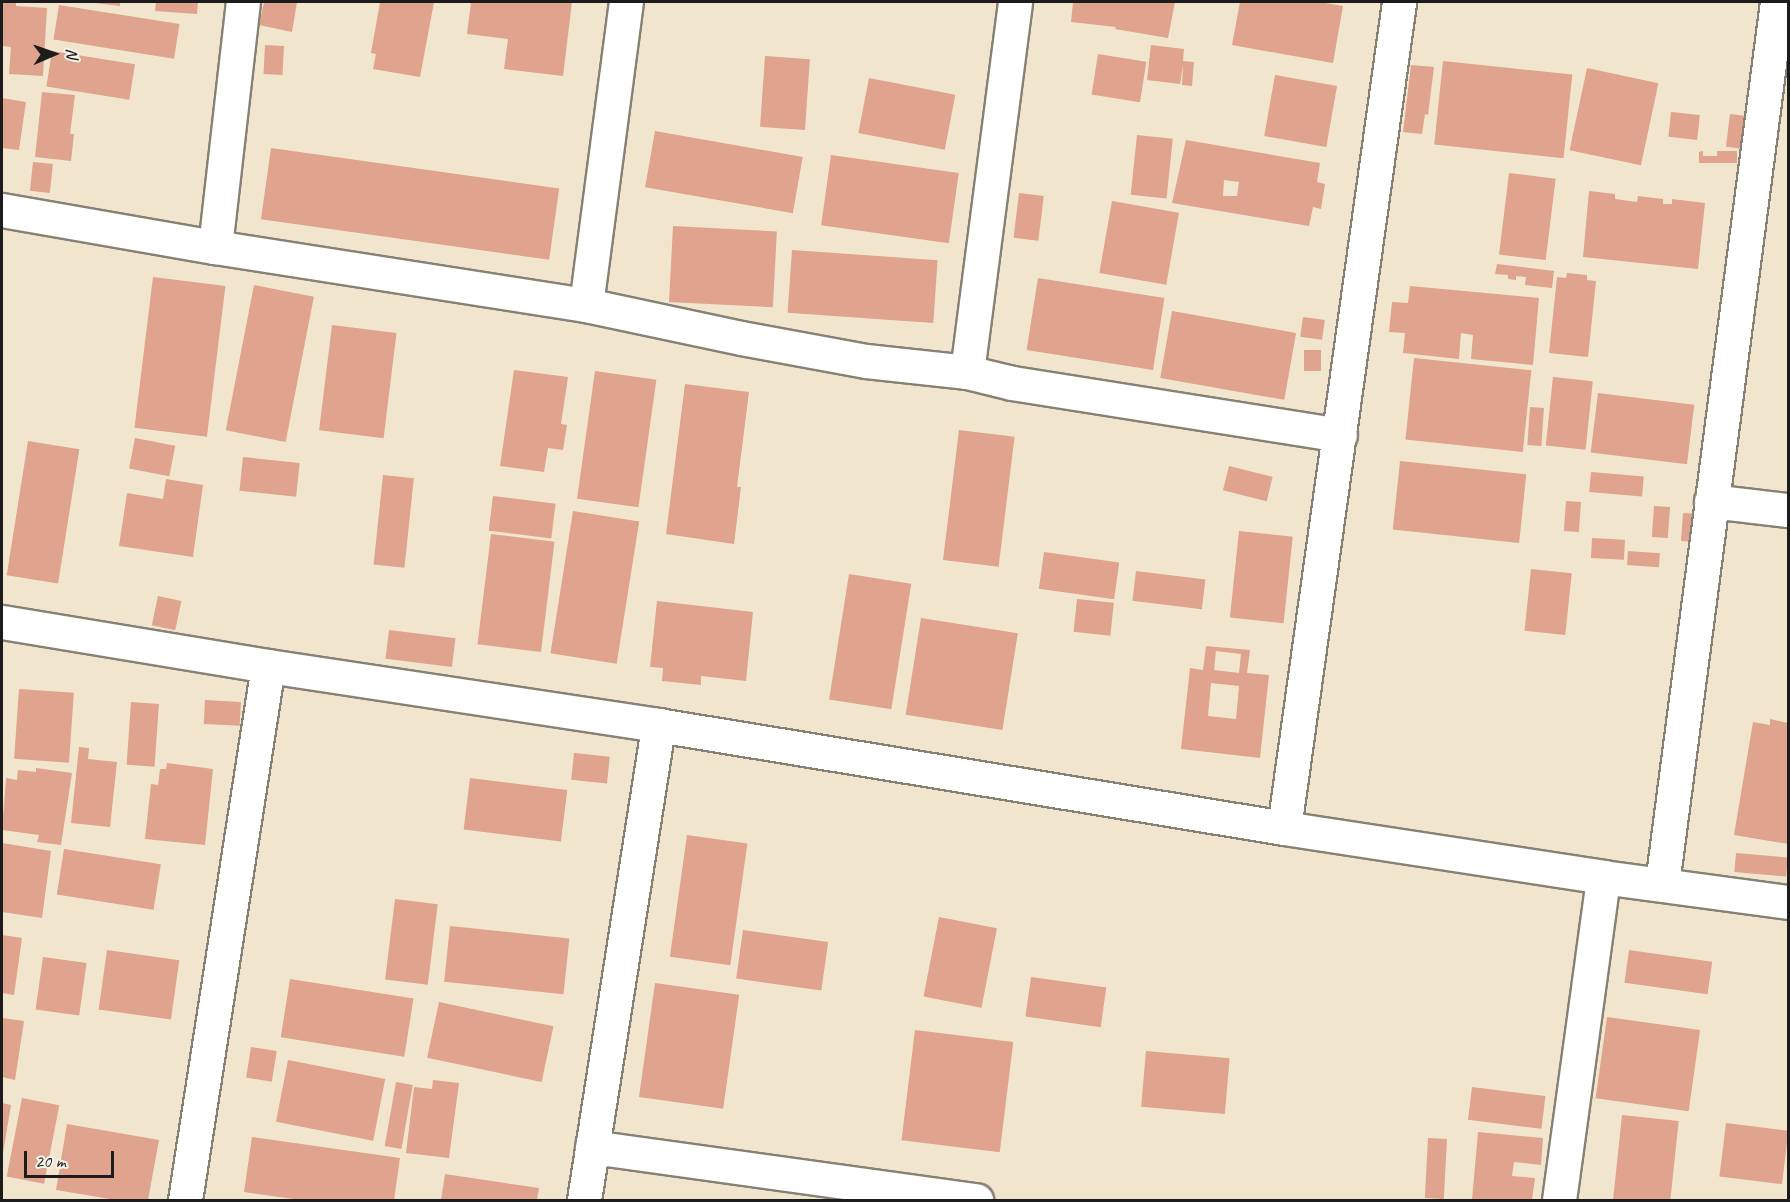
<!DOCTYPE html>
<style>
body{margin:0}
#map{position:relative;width:1790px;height:1202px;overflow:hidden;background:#f1e6cd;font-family:Caveat,sans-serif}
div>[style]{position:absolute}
.building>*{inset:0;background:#dfa38e;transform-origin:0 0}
.roads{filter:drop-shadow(2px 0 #868174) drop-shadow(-2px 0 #868174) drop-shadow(0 2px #868174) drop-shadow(0 -2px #868174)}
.minor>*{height:33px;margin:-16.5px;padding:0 16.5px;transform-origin:16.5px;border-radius:16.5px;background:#fff}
span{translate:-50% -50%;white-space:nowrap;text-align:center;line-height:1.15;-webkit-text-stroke:4.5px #f7f3e8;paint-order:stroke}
.frame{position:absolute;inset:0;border:3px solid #1c1c1c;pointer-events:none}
.north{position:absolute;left:24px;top:24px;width:60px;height:60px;-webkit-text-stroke:4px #f7f3e8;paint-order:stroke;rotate:88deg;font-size:16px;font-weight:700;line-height:24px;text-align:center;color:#1c1c1c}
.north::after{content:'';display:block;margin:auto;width:21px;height:27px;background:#1c1c1c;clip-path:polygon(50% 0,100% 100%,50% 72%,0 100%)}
.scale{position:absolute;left:24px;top:1151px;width:90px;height:27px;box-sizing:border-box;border:3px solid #1c1c1c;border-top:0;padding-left:8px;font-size:18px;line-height:21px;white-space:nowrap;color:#1c1c1c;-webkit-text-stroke:4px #f7f3e8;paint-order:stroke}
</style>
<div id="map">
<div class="building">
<i style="clip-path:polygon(2px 2px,16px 2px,16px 6px,47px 8px,43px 76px,9px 74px,11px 47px,2px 46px)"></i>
<i style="clip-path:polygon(86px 2px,120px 2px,120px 6px)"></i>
<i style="clip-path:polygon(156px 2px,198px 2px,197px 14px,155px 11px)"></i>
<i style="clip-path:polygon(264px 2px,297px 2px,292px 32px,259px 25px)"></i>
<i style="clip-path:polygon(380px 2px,434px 2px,420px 77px,373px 69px,376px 54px,371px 53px)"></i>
<i style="clip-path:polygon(471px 2px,572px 2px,563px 76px,504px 69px,508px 39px,467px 34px)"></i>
<i style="clip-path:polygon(1073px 2px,1175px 2px,1168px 38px,1115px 29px,1116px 27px,1071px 22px)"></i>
<i style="clip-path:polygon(1240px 2px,1319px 2px,1343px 6px,1333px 63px,1232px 45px)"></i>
<i style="left:59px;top:5px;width:122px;height:35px;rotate:9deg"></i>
<i style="left:265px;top:45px;width:19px;height:29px;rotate:3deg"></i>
<i style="clip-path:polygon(1151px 45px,1184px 49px,1183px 61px,1194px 62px,1192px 86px,1182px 85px,1183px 65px,1180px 84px,1147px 80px)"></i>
<i style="left:52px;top:51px;width:84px;height:36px;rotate:9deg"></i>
<i style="left:1098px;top:54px;width:49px;height:41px;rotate:9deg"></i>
<i style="left:765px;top:56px;width:45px;height:71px;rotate:4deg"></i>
<i style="left:1443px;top:61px;width:130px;height:84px;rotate:6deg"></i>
<i style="clip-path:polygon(1411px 65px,1434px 67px,1428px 115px,1425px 114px,1422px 134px,1403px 132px)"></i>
<i style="left:1587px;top:68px;width:73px;height:84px;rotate:12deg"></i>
<i style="left:1275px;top:75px;width:63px;height:62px;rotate:10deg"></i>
<i style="left:869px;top:78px;width:88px;height:56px;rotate:11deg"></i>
<i style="clip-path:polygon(42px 92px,75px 95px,70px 134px,74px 134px,71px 161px,35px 157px)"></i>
<i style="clip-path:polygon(2px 98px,26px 102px,19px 150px,2px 148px)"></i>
<i style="left:1671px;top:112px;width:29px;height:25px;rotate:6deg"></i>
<i style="left:1730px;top:114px;width:16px;height:33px;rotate:7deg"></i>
<i style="left:655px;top:131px;width:150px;height:57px;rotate:10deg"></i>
<i style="left:1137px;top:135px;width:36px;height:60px;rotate:6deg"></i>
<i style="clip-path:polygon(evenodd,1186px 140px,1320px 163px,1317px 182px,1325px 184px,1321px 209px,1313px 207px,1309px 226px,1172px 203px,1186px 140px,1224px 180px,1239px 182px,1237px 196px,1223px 196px,1224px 180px)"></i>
<i style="left:271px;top:148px;width:291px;height:72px;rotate:8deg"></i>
<i style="clip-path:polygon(1703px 151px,1703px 156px,1717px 156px,1717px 151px,1737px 151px,1737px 163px,1699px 163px,1699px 152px)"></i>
<i style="left:831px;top:155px;width:129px;height:71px;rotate:8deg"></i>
<i style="left:33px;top:162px;width:20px;height:29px;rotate:6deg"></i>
<i style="left:1509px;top:173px;width:47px;height:82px;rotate:7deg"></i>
<i style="clip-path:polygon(1589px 191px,1615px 194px,1615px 199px,1637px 202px,1638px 196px,1663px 199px,1663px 204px,1672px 204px,1672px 199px,1705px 203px,1698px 269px,1583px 257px)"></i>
<i style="left:1019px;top:193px;width:25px;height:45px;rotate:7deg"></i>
<i style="left:1112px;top:201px;width:68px;height:73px;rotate:10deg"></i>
<i style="left:673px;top:226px;width:104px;height:76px;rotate:3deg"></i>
<i style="left:792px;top:250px;width:146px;height:63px;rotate:4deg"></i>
<i style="clip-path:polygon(1497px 264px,1554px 271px,1552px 288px,1525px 285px,1526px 277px,1516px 276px,1516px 280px,1508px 279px,1508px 275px,1495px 274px)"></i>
<i style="clip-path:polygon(1567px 273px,1587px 275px,1587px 280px,1596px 281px,1588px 357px,1549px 353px,1557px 277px,1566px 278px)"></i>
<i style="left:153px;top:277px;width:73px;height:152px;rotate:7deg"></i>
<i style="left:1038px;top:278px;width:128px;height:73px;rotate:9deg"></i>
<i style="left:254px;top:285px;width:61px;height:148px;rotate:11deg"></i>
<i style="clip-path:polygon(1410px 286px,1539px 298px,1533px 365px,1471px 359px,1473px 335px,1461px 333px,1459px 359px,1403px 353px,1405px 333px,1389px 332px,1392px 302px,1408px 303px)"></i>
<i style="left:1172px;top:311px;width:126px;height:68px;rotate:10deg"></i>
<i style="left:1303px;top:317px;width:22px;height:20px;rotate:8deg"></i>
<i style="left:332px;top:325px;width:65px;height:106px;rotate:7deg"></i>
<i style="left:1304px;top:350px;width:17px;height:21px"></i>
<i style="left:1414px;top:358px;width:118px;height:82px;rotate:6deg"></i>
<i style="clip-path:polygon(514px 370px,568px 377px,561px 424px,567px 425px,563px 450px,548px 448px,544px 472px,500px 466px)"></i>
<i style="left:595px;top:371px;width:62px;height:129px;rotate:8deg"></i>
<i style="left:1553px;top:377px;width:40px;height:69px;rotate:6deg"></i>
<i style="clip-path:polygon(685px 384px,749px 392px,737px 487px,741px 487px,734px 544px,666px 534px)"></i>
<i style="left:1598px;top:393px;width:97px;height:60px;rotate:7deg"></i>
<i style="left:1530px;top:407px;width:14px;height:38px;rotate:4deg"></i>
<i style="left:959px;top:430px;width:56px;height:131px;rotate:7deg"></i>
<i style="left:135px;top:438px;width:41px;height:31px;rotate:11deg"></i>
<i style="left:28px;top:441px;width:52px;height:136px;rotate:9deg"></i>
<i style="left:243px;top:457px;width:57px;height:34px;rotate:6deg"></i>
<i style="left:1400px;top:461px;width:127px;height:69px;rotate:6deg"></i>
<i style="left:1229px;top:466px;width:45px;height:25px;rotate:14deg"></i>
<i style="left:1591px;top:472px;width:53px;height:20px;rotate:5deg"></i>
<i style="left:383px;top:475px;width:31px;height:90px;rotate:6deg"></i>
<i style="clip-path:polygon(166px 479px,203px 485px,193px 557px,119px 546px,127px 493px,163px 499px)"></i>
<i style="left:493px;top:496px;width:63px;height:35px;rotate:7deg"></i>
<i style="left:1566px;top:501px;width:15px;height:30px;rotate:4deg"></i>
<i style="left:1654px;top:506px;width:16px;height:31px;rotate:4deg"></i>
<i style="left:573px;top:511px;width:67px;height:144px;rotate:9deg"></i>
<i style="left:1683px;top:513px;width:16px;height:28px;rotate:4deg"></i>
<i style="left:1239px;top:531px;width:54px;height:87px;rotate:6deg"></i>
<i style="left:491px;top:534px;width:64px;height:111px;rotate:7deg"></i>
<i style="left:1592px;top:538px;width:33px;height:20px;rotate:3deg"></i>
<i style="left:1628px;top:551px;width:32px;height:14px;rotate:4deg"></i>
<i style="left:1044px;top:552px;width:76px;height:37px;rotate:8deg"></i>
<i style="left:1531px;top:569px;width:41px;height:62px;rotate:6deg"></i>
<i style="left:1136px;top:571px;width:70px;height:30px;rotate:7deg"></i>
<i style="left:849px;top:574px;width:63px;height:127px;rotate:9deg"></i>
<i style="left:158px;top:596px;width:24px;height:30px;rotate:12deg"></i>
<i style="left:1077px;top:599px;width:37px;height:33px;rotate:6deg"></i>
<i style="clip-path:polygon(657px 601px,753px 612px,746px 681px,701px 676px,701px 685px,662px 681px,663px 668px,650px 667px)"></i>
<i style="left:921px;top:618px;width:98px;height:98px;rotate:9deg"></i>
<i style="left:389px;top:630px;width:67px;height:29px;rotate:7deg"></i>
<i style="clip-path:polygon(evenodd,1206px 646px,1250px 650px,1247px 673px,1269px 675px,1260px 758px,1181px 749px,1190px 668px,1203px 670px,1206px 646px,1216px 651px,1241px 654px,1239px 673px,1214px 670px,1216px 651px,1206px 646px,1211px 683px,1239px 686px,1236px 719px,1208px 716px,1211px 683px)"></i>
<i style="left:19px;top:689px;width:55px;height:70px;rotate:4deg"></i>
<i style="left:205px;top:700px;width:36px;height:24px;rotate:3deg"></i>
<i style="left:131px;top:702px;width:28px;height:63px;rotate:4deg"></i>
<i style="clip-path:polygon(1770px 719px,1788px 723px,1788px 844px,1734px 835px,1753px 722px,1770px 725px)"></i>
<i style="clip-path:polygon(79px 747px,89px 748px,88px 759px,117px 762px,110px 827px,71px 823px)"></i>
<i style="left:574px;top:753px;width:36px;height:27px;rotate:6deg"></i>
<i style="clip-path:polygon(167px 763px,213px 769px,205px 845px,145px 839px,151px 784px,158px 785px,160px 769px,166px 769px)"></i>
<i style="clip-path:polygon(36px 768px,72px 773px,61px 845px,37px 842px,39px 835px,2px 830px,6px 778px,17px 780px,18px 770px,36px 772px)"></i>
<i style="left:470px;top:778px;width:98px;height:52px;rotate:7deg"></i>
<i style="left:687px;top:835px;width:61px;height:123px;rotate:8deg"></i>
<i style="clip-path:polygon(2px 843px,51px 851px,42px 918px,2px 912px)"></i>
<i style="left:64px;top:849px;width:98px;height:46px;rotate:9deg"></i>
<i style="left:1736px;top:853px;width:52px;height:19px;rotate:5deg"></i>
<i style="left:395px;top:899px;width:43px;height:81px;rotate:7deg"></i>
<i style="left:939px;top:917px;width:59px;height:81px;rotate:11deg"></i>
<i style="left:450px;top:926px;width:120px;height:56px;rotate:6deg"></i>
<i style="left:743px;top:930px;width:86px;height:49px;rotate:8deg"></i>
<i style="clip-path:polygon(2px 935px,22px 938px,14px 995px,2px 993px)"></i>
<i style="left:107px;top:950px;width:73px;height:60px;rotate:8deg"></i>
<i style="left:1629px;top:950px;width:84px;height:33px;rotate:8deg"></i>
<i style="left:43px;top:957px;width:44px;height:53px;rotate:8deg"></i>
<i style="left:1031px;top:977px;width:76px;height:40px;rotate:8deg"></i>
<i style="left:290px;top:979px;width:125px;height:59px;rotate:9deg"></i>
<i style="left:655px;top:983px;width:85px;height:115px;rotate:8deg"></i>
<i style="left:439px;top:1002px;width:117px;height:57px;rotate:12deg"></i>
<i style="left:1607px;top:1017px;width:94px;height:82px;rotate:8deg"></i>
<i style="clip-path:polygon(2px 1018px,24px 1021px,15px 1080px,2px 1077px)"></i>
<i style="left:915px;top:1030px;width:99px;height:111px;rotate:7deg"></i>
<i style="left:251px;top:1047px;width:26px;height:31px;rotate:9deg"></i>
<i style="left:1146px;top:1051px;width:84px;height:56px;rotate:5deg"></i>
<i style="left:288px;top:1060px;width:99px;height:63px;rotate:11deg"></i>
<i style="clip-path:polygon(433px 1080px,459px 1083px,449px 1158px,406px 1153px,414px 1087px,432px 1089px)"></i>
<i style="left:396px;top:1082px;width:17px;height:65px;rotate:10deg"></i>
<i style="left:1472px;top:1087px;width:74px;height:33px;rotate:7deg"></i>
<i style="left:22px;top:1098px;width:38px;height:80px;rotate:11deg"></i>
<i style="clip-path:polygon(2px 1103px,11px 1105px,3px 1153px,2px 1153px)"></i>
<i style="left:1622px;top:1115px;width:57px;height:85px;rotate:6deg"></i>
<i style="left:1726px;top:1123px;width:63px;height:54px;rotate:7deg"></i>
<i style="clip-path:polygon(67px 1124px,159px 1140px,148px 1200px,116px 1200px,56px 1190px)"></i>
<i style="clip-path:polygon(1478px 1132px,1543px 1138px,1541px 1165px,1514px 1162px,1512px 1176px,1535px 1178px,1532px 1200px,1472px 1200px)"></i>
<i style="clip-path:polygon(252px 1137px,400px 1158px,394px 1200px,301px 1200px,244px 1192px)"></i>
<i style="left:1428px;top:1138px;width:19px;height:60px;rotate:3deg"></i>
<i style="clip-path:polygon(445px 1174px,539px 1188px,537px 1200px,441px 1200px)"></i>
</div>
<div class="roads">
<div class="minor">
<i style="left:2px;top:210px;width:216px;rotate:9.9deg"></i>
<i style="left:215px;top:247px;width:376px;rotate:8.9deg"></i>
<i style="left:586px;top:305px;width:158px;rotate:12deg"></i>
<i style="left:741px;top:338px;width:127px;rotate:10.4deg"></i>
<i style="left:866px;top:361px;width:102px;rotate:6.2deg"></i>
<i style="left:967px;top:372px;width:46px;rotate:13.7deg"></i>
<i style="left:1012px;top:383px;width:332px;rotate:9deg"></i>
<i style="left:215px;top:247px;width:247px;rotate:-83.5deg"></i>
<i style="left:586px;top:305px;width:306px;rotate:-82.5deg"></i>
<i style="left:967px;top:372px;width:373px;rotate:-82.6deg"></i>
<i style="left:1711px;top:501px;width:78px;rotate:6.7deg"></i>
<i style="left:2px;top:622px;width:270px;rotate:9.4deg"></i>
<i style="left:268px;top:666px;width:394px;rotate:8.6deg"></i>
<i style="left:658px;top:725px;width:634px;rotate:9.34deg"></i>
<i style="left:1284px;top:828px;width:323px;rotate:8.7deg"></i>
<i style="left:1603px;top:877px;width:187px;rotate:7.7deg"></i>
<i style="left:1284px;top:828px;width:834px;rotate:-82.07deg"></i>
<i style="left:1662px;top:884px;width:889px;rotate:-82.57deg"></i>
<i style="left:592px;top:1147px;width:388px;rotate:7.9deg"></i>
<i style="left:185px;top:1200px;width:540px;rotate:-81.17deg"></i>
<i style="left:584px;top:1200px;width:481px;rotate:-81.1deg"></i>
<i style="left:1559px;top:1200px;width:326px;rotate:-82.2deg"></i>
</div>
</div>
<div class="frame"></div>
<div class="north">N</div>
<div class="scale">20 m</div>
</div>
